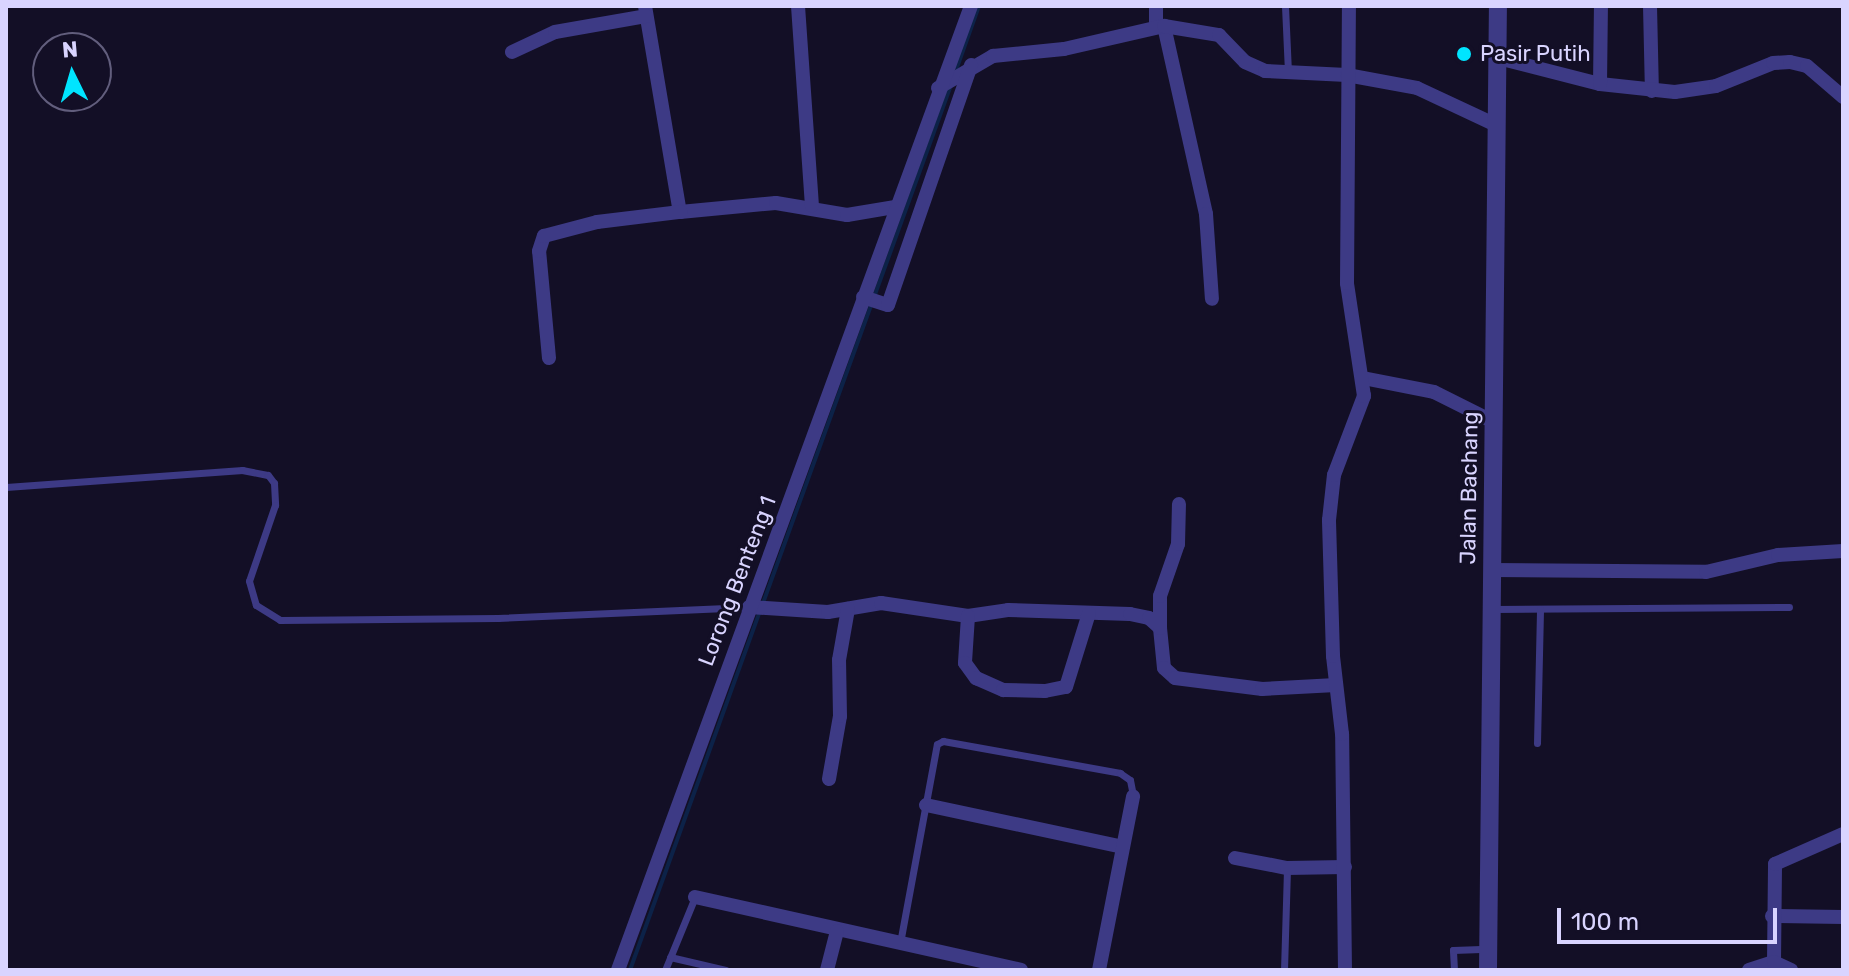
<!DOCTYPE html>
<style>
body{margin:0}
#map{position:relative;width:1849px;height:976px;overflow:hidden;background:#130f26;font-family:Rubik,sans-serif}
div>[style]{position:absolute}
.stream>*{height:4px;margin:-2px;padding:0 2px;transform-origin:2px;border-radius:2px;background:#0c2248}
.service>*{height:7px;margin:-3.5px;padding:0 3.5px;transform-origin:3.5px;border-radius:3.5px;background:#3d3a85}
.minor>*{height:14px;margin:-7px;padding:0 7px;transform-origin:7px;border-radius:7px;background:#3d3a85}
.tertiary>*{height:18px;margin:-9px;padding:0 9px;transform-origin:9px;border-radius:9px;background:#3d3a85}
.dots>*{width:22px;height:22px;translate:-50% -50%;box-sizing:border-box;border:4px solid #130f26;border-radius:50%}
span{translate:-50% -50%;white-space:nowrap;text-align:center;line-height:1.15;-webkit-text-stroke:6px #130f26;paint-order:stroke}
.poi-label{font-size:22px;color:#d9d4ff}
.left{translate:0 -50%;text-align:left}
.street-label{font-size:22px;color:#d9d4ff}
.frame{position:absolute;inset:0;border:8px solid #d9d4ff;pointer-events:none}
.north{position:absolute;left:32px;top:32px;width:80px;height:80px;box-sizing:border-box;background:#130f26;border:2px solid #625e7d;border-radius:50%;rotate:355deg;font-size:22px;font-weight:700;line-height:32px;text-align:center;color:#d9d4ff}
.north::after{content:'';display:block;margin:auto;width:28px;height:36px;background:#00e5ff;clip-path:polygon(50% 0,100% 100%,50% 72%,0 100%)}
.scale{position:absolute;left:1557px;top:908px;width:220px;height:36px;box-sizing:border-box;border:4px solid #d9d4ff;border-top:0;padding-left:10px;font-size:24px;line-height:28px;white-space:nowrap;color:#d9d4ff;-webkit-text-stroke:6px #130f26;paint-order:stroke}
</style>
<div id="map">
<div class="stream">
<i style="left:955px;top:73px;width:71px;rotate:-70.3deg"></i>
<i style="left:763px;top:603px;width:551px;rotate:-70.05deg"></i>
<i style="left:630px;top:970px;width:382px;rotate:-70.1deg"></i>
</div>
<div class="service">
<i style="left:1285px;top:6px;width:66px;rotate:87.4deg"></i>
<i style="left:6px;top:487px;width:237px;rotate:-4.1deg"></i>
<i style="left:242px;top:470px;width:26px;rotate:11deg"></i>
<i style="left:268px;top:475px;width:10px;rotate:53deg"></i>
<i style="left:274px;top:483px;width:22px;rotate:87deg"></i>
<i style="left:275px;top:505px;width:80px;rotate:108.9deg"></i>
<i style="left:249px;top:581px;width:25px;rotate:74deg"></i>
<i style="left:256px;top:605px;width:28px;rotate:32deg"></i>
<i style="left:280px;top:620px;width:218px;rotate:-0.5deg"></i>
<i style="left:498px;top:618px;width:251px;rotate:-2.5deg"></i>
<i style="left:1494px;top:609px;width:295px;rotate:-0.4deg"></i>
<i style="left:1537px;top:743px;width:134px;rotate:-88.7deg"></i>
<i style="left:900px;top:943px;width:202px;rotate:-79.5deg"></i>
<i style="left:937px;top:744px;width:7px;rotate:-27deg"></i>
<i style="left:943px;top:741px;width:180px;rotate:10.2deg"></i>
<i style="left:1120px;top:773px;width:12px;rotate:35deg"></i>
<i style="left:1130px;top:780px;width:16px;rotate:79deg"></i>
<i style="left:670px;top:957px;width:57px;rotate:13.1deg"></i>
<i style="left:665px;top:970px;width:79px;rotate:-67.7deg"></i>
<i style="left:1284px;top:970px;width:102px;rotate:-88.3deg"></i>
<i style="left:1454px;top:970px;width:20px;rotate:-93deg"></i>
<i style="left:1453px;top:950px;width:35px;rotate:-2deg"></i>
</div>
<div class="minor">
<i style="left:645px;top:6px;width:209px;rotate:80.4deg"></i>
<i style="left:680px;top:212px;width:96px;rotate:-5.4deg"></i>
<i style="left:776px;top:203px;width:72px;rotate:9.6deg"></i>
<i style="left:847px;top:215px;width:49px;rotate:-9.5deg"></i>
<i style="left:798px;top:6px;width:200px;rotate:86deg"></i>
<i style="left:1650px;top:6px;width:85px;rotate:88.7deg"></i>
<i style="left:1164px;top:26px;width:193px;rotate:77.4deg"></i>
<i style="left:1206px;top:214px;width:85px;rotate:86deg"></i>
<i style="left:1156px;top:27px;width:21px;rotate:-90deg"></i>
<i style="left:512px;top:52px;width:47px;rotate:-24.9deg"></i>
<i style="left:555px;top:32px;width:92px;rotate:-10deg"></i>
<i style="left:1498px;top:58px;width:105px;rotate:14.3deg"></i>
<i style="left:1600px;top:84px;width:75px;rotate:6.1deg"></i>
<i style="left:1675px;top:92px;width:41px;rotate:-8.3deg"></i>
<i style="left:1716px;top:86px;width:61px;rotate:-22deg"></i>
<i style="left:1773px;top:63px;width:17px;rotate:-3deg"></i>
<i style="left:1790px;top:62px;width:17px;rotate:13deg"></i>
<i style="left:1807px;top:66px;width:48px;rotate:40.7deg"></i>
<i style="left:1600px;top:84px;width:78px;rotate:-89.3deg"></i>
<i style="left:938px;top:88px;width:64px;rotate:-30.2deg"></i>
<i style="left:993px;top:56px;width:71px;rotate:-5.6deg"></i>
<i style="left:1064px;top:49px;width:103px;rotate:-13deg"></i>
<i style="left:1164px;top:26px;width:56px;rotate:9.3deg"></i>
<i style="left:1219px;top:35px;width:37px;rotate:46deg"></i>
<i style="left:1245px;top:62px;width:22px;rotate:24deg"></i>
<i style="left:1265px;top:71px;width:82px;rotate:2.8deg"></i>
<i style="left:1347px;top:75px;width:71px;rotate:10.5deg"></i>
<i style="left:1417px;top:88px;width:87px;rotate:25.1deg"></i>
<i style="left:863px;top:297px;width:26px;rotate:18deg"></i>
<i style="left:888px;top:305px;width:254px;rotate:-70.9deg"></i>
<i style="left:549px;top:358px;width:107px;rotate:-95.3deg"></i>
<i style="left:539px;top:251px;width:16px;rotate:-72deg"></i>
<i style="left:544px;top:236px;width:55px;rotate:-14.8deg"></i>
<i style="left:597px;top:222px;width:84px;rotate:-6.9deg"></i>
<i style="left:1363px;top:378px;width:72px;rotate:11.2deg"></i>
<i style="left:1434px;top:392px;width:67px;rotate:26.6deg"></i>
<i style="left:1492px;top:570px;width:214px;rotate:0.5deg"></i>
<i style="left:1706px;top:572px;width:74px;rotate:-13.3deg"></i>
<i style="left:1778px;top:555px;width:65px;rotate:-3.5deg"></i>
<i style="left:749px;top:607px;width:79px;rotate:3.6deg"></i>
<i style="left:828px;top:612px;width:54px;rotate:-9.6deg"></i>
<i style="left:881px;top:603px;width:88px;rotate:8.5deg"></i>
<i style="left:968px;top:616px;width:40px;rotate:-8.5deg"></i>
<i style="left:1008px;top:610px;width:122px;rotate:1.9deg"></i>
<i style="left:1130px;top:614px;width:19px;rotate:12deg"></i>
<i style="left:1149px;top:618px;width:15px;rotate:42deg"></i>
<i style="left:1160px;top:628px;width:40px;rotate:84.3deg"></i>
<i style="left:1164px;top:668px;width:15px;rotate:42deg"></i>
<i style="left:1175px;top:678px;width:88px;rotate:7.2deg"></i>
<i style="left:1262px;top:689px;width:74px;rotate:-3.1deg"></i>
<i style="left:968px;top:616px;width:47px;rotate:93.7deg"></i>
<i style="left:965px;top:663px;width:19px;rotate:54deg"></i>
<i style="left:976px;top:678px;width:30px;rotate:24deg"></i>
<i style="left:1003px;top:690px;width:42px;rotate:1.4deg"></i>
<i style="left:1045px;top:691px;width:21px;rotate:-11deg"></i>
<i style="left:1066px;top:687px;width:77px;rotate:-72.7deg"></i>
<i style="left:1160px;top:628px;width:32px;rotate:-90deg"></i>
<i style="left:1160px;top:596px;width:55px;rotate:-70.9deg"></i>
<i style="left:1178px;top:544px;width:40px;rotate:-88.6deg"></i>
<i style="left:829px;top:779px;width:64px;rotate:-80.1deg"></i>
<i style="left:840px;top:716px;width:56px;rotate:-91deg"></i>
<i style="left:839px;top:660px;width:52px;rotate:-80deg"></i>
<i style="left:926px;top:805px;width:201px;rotate:12deg"></i>
<i style="left:1235px;top:858px;width:53px;rotate:10.9deg"></i>
<i style="left:1287px;top:868px;width:58px;rotate:-1deg"></i>
<i style="left:695px;top:897px;width:334px;rotate:12.6deg"></i>
<i style="left:1772px;top:916px;width:71px;rotate:0.8deg"></i>
<i style="left:1774px;top:962px;width:98px;rotate:-89.4deg"></i>
<i style="left:1775px;top:864px;width:74px;rotate:-23.8deg"></i>
<i style="left:618px;top:970px;width:1027px;rotate:-69.89deg"></i>
<i style="left:827px;top:970px;width:40px;rotate:-75.6deg"></i>
<i style="left:1099px;top:970px;width:177px;rotate:-78.9deg"></i>
<i style="left:1345px;top:970px;width:236px;rotate:-90.7deg"></i>
<i style="left:1342px;top:734px;width:79px;rotate:-96.6deg"></i>
<i style="left:1333px;top:656px;width:136px;rotate:-91.7deg"></i>
<i style="left:1329px;top:520px;width:45px;rotate:-83.7deg"></i>
<i style="left:1334px;top:475px;width:85px;rotate:-69.2deg"></i>
<i style="left:1364px;top:396px;width:114px;rotate:-98.6deg"></i>
<i style="left:1347px;top:283px;width:277px;rotate:-89.6deg"></i>
<i style="left:1749px;top:970px;width:26px;rotate:-18deg"></i>
<i style="left:1774px;top:962px;width:19px;rotate:25deg"></i>
</div>
<div class="tertiary">
<i style="left:1488px;top:970px;width:964px;rotate:-89.41deg"></i>
</div>
<div class="dots">
<i style="left:1464px;top:54px;background:#00e5ff"></i>
</div>
<div class="poi-label">
<span class="left" style="left:1480px;top:54px">Pasir Putih</span>
</div>
<div class="street-label">
<span style="left:1469px;top:488px;rotate:-89deg">Jalan Bachang</span>
<span style="left:737px;top:581px;rotate:-69deg">Lorong Benteng 1</span>
</div>
<div class="frame"></div>
<div class="north">N</div>
<div class="scale">100 m</div>
</div>
